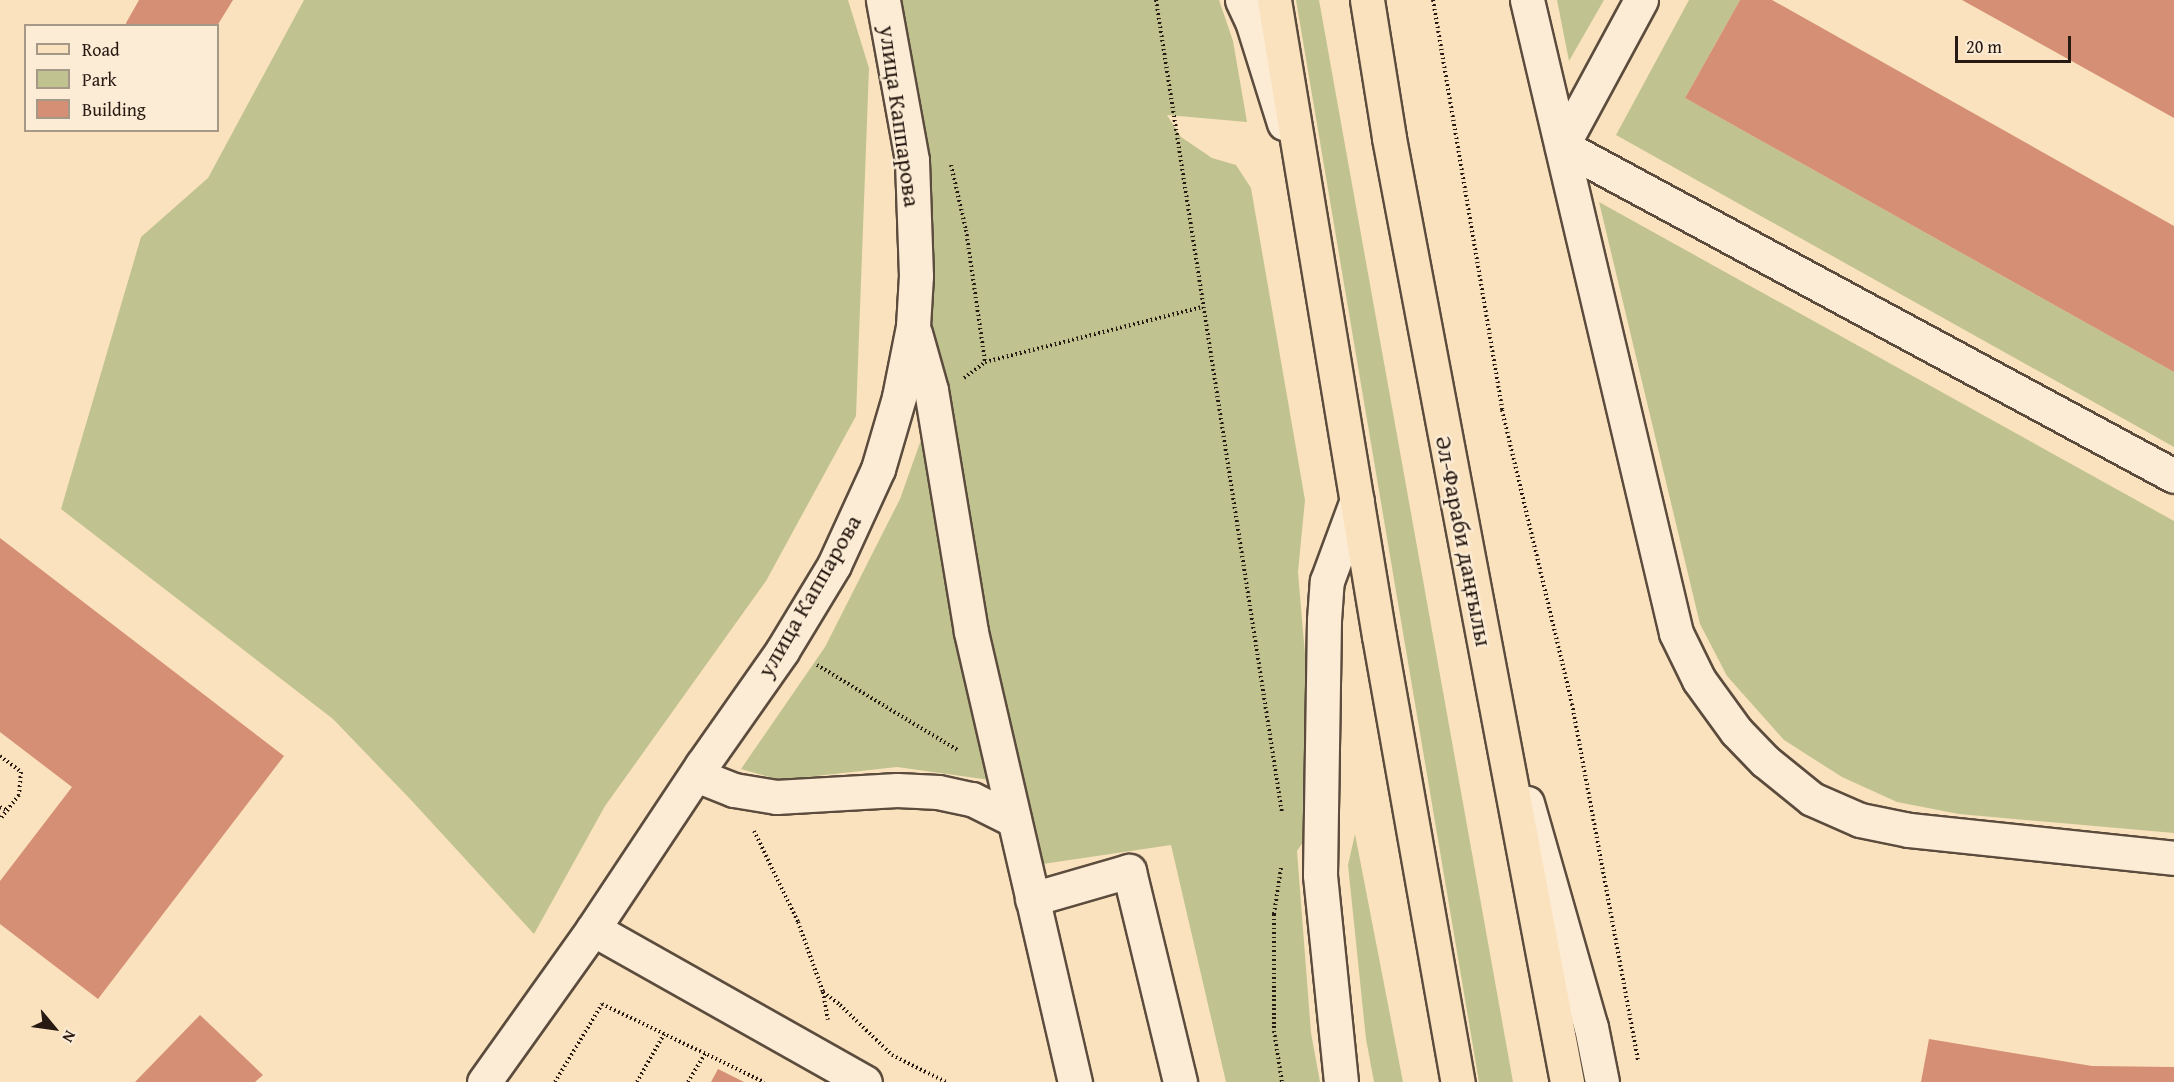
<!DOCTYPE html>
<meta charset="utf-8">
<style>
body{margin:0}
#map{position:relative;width:2174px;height:1082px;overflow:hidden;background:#fbe2be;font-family:"Gentium Book Plus",serif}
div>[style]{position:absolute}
.green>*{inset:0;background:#c0c390}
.building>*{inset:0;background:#d58f74}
.path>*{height:4px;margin-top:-2px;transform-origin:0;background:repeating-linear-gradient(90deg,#261a12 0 1.5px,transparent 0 4.5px)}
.roads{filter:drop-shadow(2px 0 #5b4c3d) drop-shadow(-2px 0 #5b4c3d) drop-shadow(0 2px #5b4c3d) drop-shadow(0 -2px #5b4c3d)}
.minor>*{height:33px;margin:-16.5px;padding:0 16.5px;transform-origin:16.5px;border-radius:16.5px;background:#fcecd5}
.major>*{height:33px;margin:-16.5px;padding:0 16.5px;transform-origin:16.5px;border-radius:16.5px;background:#fbe2be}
span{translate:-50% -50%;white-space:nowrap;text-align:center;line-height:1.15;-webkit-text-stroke:4.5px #fcecd5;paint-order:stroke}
.street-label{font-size:24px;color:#261a12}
.legend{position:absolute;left:24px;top:24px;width:195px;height:108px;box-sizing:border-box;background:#fcecd5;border:2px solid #a69887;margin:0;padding:8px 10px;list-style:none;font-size:18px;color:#261a12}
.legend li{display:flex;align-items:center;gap:12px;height:30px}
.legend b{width:30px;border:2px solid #a69887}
.north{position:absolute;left:24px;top:998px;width:60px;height:60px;-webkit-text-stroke:4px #fcecd5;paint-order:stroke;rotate:119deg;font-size:16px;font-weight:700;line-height:24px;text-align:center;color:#261a12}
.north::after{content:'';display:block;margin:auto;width:21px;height:27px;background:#261a12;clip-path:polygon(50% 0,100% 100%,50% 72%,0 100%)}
.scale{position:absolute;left:1955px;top:36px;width:116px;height:27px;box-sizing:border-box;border:3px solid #261a12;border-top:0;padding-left:8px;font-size:18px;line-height:21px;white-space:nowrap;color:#261a12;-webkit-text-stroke:4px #fcecd5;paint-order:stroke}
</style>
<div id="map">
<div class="green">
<i style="clip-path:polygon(304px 0,848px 0,869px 68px,856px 416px,766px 581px,605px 806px,534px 934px,411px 800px,333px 719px,61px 509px,141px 237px,208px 178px)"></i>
<i style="clip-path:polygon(883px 0,1219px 0,1233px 41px,1247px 122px,1167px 115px,1181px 137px,1212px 158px,1236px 165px,1251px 188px,1305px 500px,1298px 572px,1319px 819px,1297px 851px,1311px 1033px,1320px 1082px,1226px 1082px,1171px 845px,1036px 865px,971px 632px)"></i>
<i style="clip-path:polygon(1296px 0,1319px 0,1513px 1082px,1479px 1082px)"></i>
<i style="clip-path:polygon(1557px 0,1604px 0,1569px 61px)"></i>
<i style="clip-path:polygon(1689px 0,1740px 0,1685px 98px,2174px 372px,2174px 447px,1616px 135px)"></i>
<i style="clip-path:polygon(1599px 202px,2174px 521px,2174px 833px,1959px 814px,1897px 802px,1842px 777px,1784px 740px,1727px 676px,1700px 624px)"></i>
<i style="clip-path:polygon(927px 423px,990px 780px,897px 767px,780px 780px,741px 769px,825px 647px,900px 499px)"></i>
<i style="clip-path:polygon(1355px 834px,1403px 1082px,1374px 1082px,1366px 1039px,1348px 865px)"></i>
</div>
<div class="building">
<i style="clip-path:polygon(139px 0,233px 0,217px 26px,127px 26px,126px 23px)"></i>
<i style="clip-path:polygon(1740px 0,1772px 0,2174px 226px,2174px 372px,1685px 98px)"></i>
<i style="clip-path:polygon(1962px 0,2174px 0,2174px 118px)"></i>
<i style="clip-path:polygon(0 538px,284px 756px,98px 999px,0 924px,0 881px,72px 787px,0 732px)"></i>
<i style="clip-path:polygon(200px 1015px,263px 1075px,255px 1082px,135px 1082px)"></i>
<i style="clip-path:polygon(1929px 1039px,2092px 1066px,2174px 1067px,2174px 1082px,1921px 1082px)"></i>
<i style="clip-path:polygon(718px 1069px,744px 1082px,711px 1082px)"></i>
</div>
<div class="path">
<i style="left:1156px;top:0;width:823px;rotate:81.19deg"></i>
<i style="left:1433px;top:0;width:416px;rotate:80.4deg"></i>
<i style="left:1502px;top:410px;width:302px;rotate:76.6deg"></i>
<i style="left:1572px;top:704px;width:363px;rotate:79.5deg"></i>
<i style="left:951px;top:165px;width:67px;rotate:77deg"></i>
<i style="left:966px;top:230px;width:133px;rotate:81.8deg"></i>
<i style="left:985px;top:362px;width:225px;rotate:-14.2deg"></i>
<i style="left:964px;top:378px;width:26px;rotate:-37deg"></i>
<i style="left:817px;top:665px;width:166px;rotate:31.2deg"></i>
<i style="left:0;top:756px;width:26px;rotate:37deg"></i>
<i style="left:21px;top:772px;width:23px;rotate:95deg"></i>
<i style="left:19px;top:795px;width:31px;rotate:128deg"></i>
<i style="left:0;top:807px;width:9px;rotate:21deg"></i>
<i style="left:754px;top:831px;width:101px;rotate:64.2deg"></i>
<i style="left:798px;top:922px;width:74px;rotate:70.3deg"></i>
<i style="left:823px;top:992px;width:21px;rotate:37deg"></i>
<i style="left:840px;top:1005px;width:72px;rotate:43.9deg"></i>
<i style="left:892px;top:1055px;width:60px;rotate:26.6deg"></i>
<i style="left:1281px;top:868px;width:47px;rotate:98.7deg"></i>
<i style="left:1274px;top:914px;width:117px;rotate:90deg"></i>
<i style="left:1274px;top:1031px;width:52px;rotate:81.1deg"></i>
<i style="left:823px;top:992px;width:28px;rotate:80deg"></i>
<i style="left:555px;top:1082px;width:91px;rotate:-58.9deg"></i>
<i style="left:602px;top:1004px;width:180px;rotate:25.7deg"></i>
<i style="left:637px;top:1082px;width:55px;rotate:-60.6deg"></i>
<i style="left:688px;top:1082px;width:33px;rotate:-59deg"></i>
</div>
<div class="roads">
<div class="minor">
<i style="left:1242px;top:0;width:23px;rotate:65deg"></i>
<i style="left:1252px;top:21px;width:107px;rotate:72.6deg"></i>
<i style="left:1527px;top:0;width:650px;rotate:76.75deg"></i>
<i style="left:1676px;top:633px;width:52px;rotate:63.9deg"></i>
<i style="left:1699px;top:680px;width:63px;rotate:54deg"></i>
<i style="left:1736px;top:731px;width:42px;rotate:46deg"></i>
<i style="left:1765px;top:761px;width:60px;rotate:39deg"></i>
<i style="left:1812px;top:799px;width:52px;rotate:23.6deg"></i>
<i style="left:1860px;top:820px;width:50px;rotate:11.5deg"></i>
<i style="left:1909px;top:830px;width:266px;rotate:6deg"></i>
<i style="left:1641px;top:0;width:166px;rotate:118.4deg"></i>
<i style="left:1562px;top:146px;width:695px;rotate:28.33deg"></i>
<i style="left:915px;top:333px;width:59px;rotate:74.3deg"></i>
<i style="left:931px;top:390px;width:245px;rotate:80.6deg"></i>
<i style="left:971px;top:632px;width:462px;rotate:77deg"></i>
<i style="left:696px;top:775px;width:41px;rotate:21.5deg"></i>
<i style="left:734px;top:790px;width:43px;rotate:9.5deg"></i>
<i style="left:776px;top:797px;width:121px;rotate:-3.3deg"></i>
<i style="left:897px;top:790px;width:41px;rotate:2.8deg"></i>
<i style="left:938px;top:792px;width:35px;rotate:12deg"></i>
<i style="left:972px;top:799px;width:47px;rotate:26.6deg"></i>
<i style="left:1527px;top:803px;width:233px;rotate:74.1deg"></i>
<i style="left:1591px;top:1027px;width:56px;rotate:78.7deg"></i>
<i style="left:1032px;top:899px;width:101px;rotate:-16.1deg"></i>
<i style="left:1129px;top:871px;width:217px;rotate:76.4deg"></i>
<i style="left:593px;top:929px;width:312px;rotate:29.4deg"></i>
<i style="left:484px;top:1082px;width:188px;rotate:-54.5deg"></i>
<i style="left:593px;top:929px;width:197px;rotate:-56.4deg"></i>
<i style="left:702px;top:765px;width:139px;rotate:-54.9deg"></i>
<i style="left:782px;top:651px;width:100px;rotate:-58.8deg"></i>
<i style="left:834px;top:565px;width:106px;rotate:-65.4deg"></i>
<i style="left:878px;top:469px;width:75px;rotate:-73.7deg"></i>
<i style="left:899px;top:397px;width:72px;rotate:-78.8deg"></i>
<i style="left:913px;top:326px;width:50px;rotate:-86.6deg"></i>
<i style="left:916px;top:276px;width:116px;rotate:-92deg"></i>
<i style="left:912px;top:160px;width:163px;rotate:-100.3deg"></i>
<i style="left:1341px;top:1082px;width:208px;rotate:-95.8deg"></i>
<i style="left:1320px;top:875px;width:255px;rotate:-89.1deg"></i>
<i style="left:1324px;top:620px;width:39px;rotate:-86deg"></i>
<i style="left:1327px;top:581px;width:86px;rotate:-69.7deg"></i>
</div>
<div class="major">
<i style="left:1274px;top:0;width:645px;rotate:80.63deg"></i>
<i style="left:1379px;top:636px;width:453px;rotate:80deg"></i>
<i style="left:1367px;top:0;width:140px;rotate:80.9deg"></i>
<i style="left:1389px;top:138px;width:961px;rotate:79.32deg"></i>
</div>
</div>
<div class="street-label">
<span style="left:900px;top:116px;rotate:82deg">улица Каппарова</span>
<span style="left:1464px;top:541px;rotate:79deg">Әл-Фараби даңғылы</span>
<span style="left:809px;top:596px;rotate:-60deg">улица Каппарова</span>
</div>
<ul class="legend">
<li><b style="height:8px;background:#fbe2be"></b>Road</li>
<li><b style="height:16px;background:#c0c390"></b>Park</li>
<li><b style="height:16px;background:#d58f74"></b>Building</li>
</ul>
<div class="north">N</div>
<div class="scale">20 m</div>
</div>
